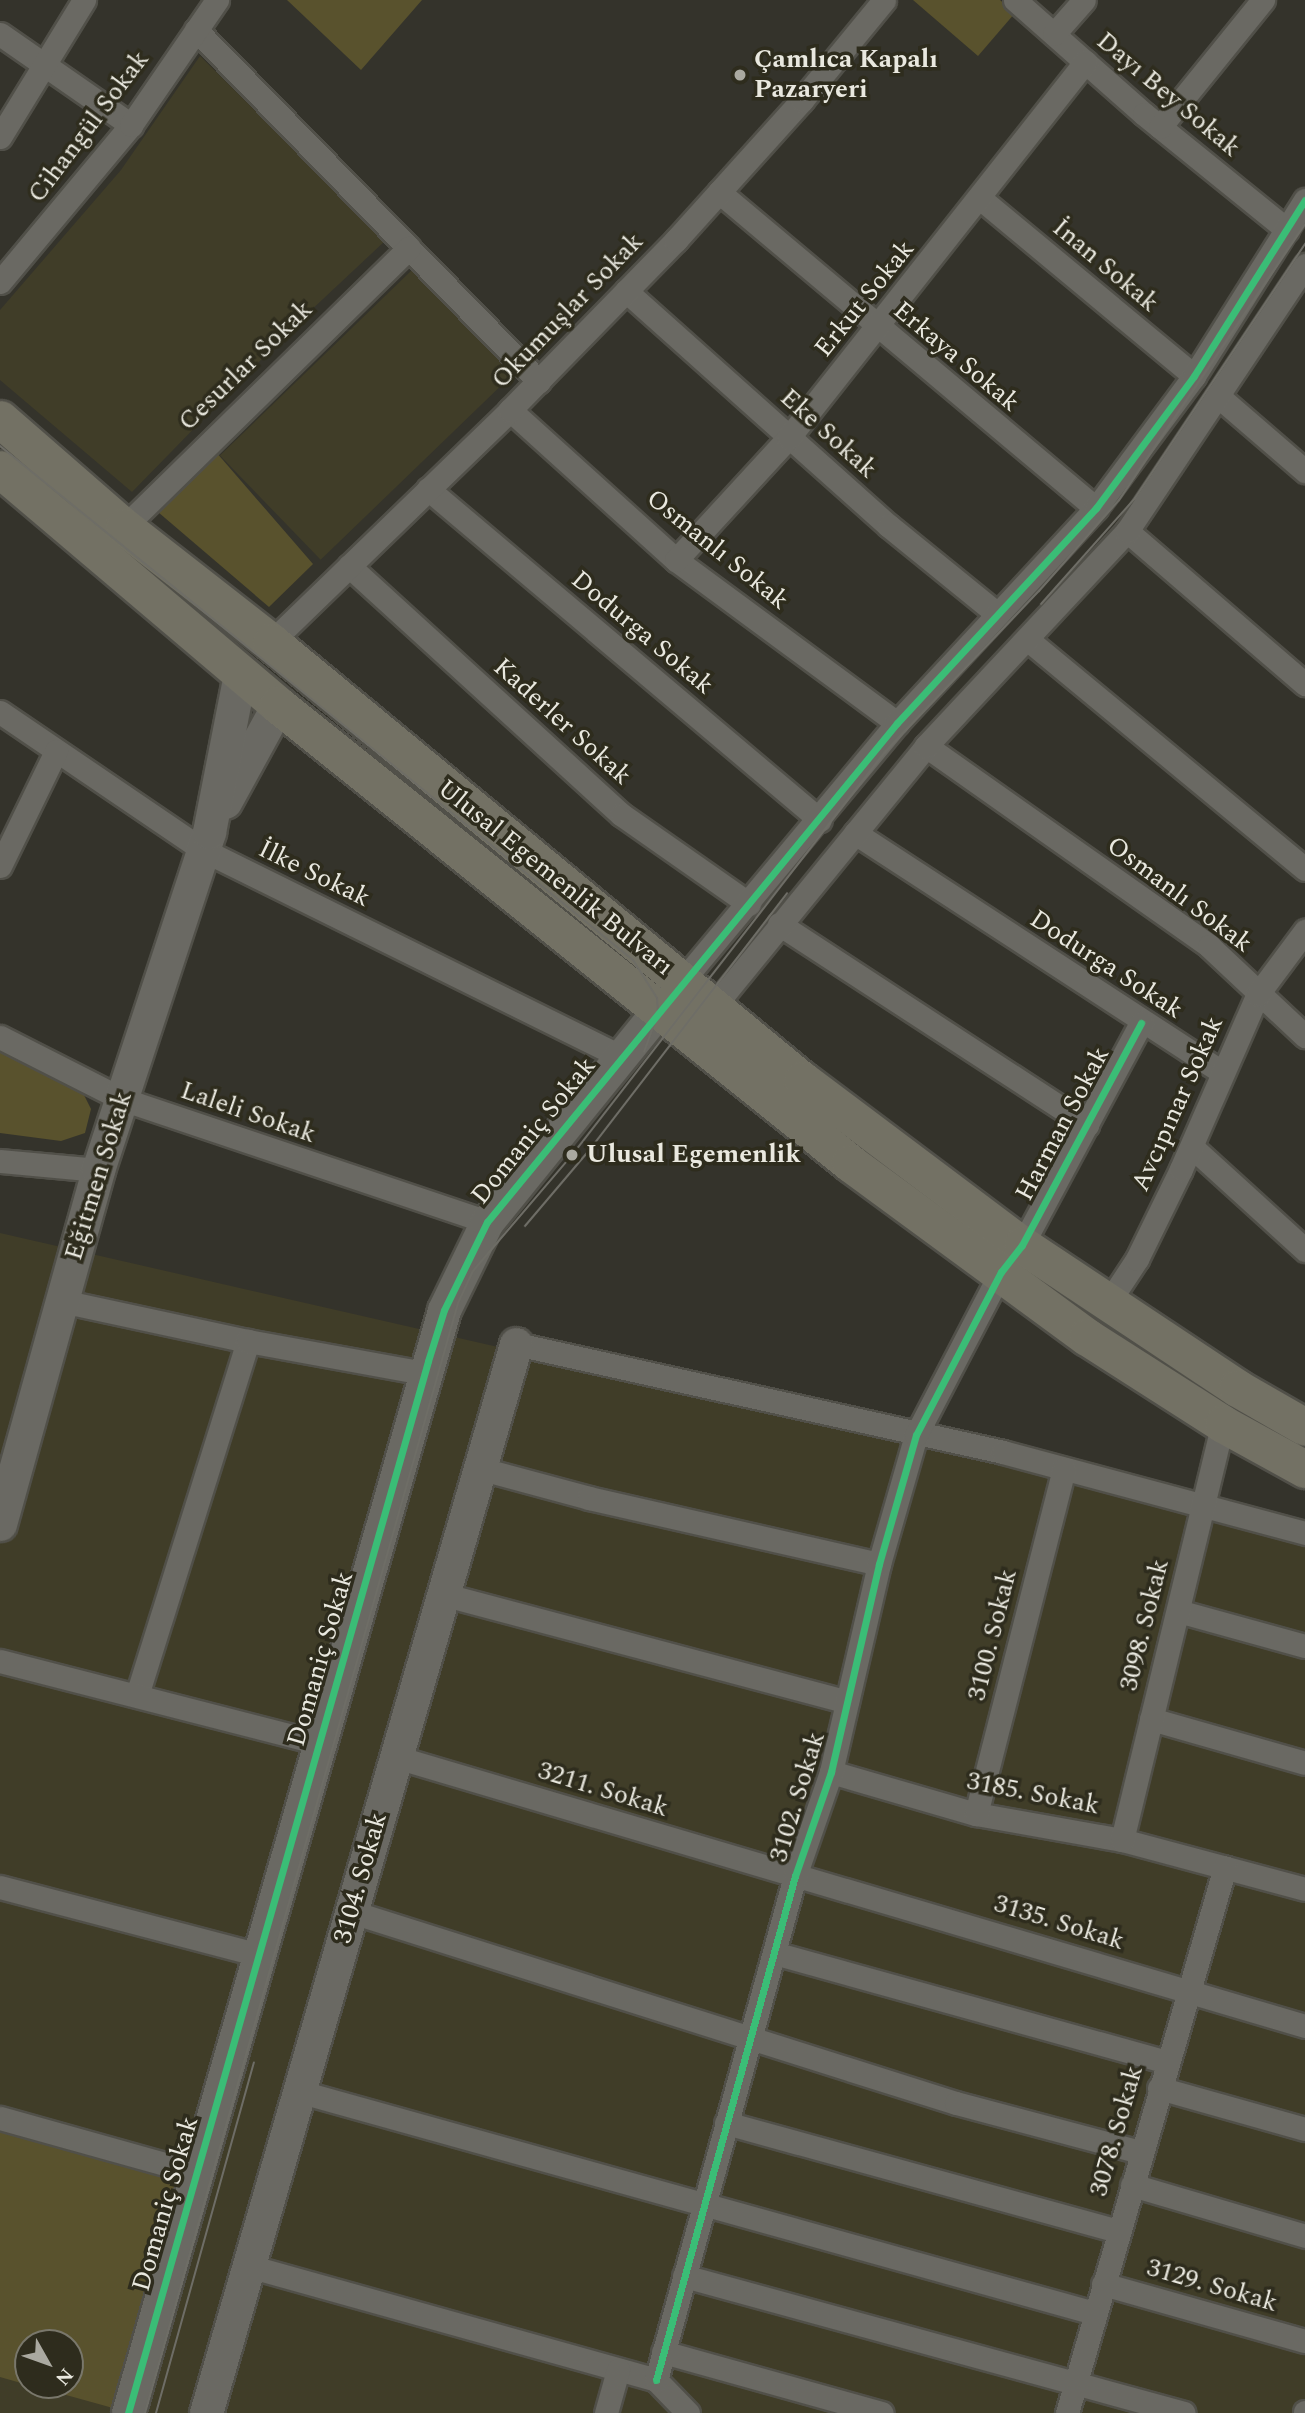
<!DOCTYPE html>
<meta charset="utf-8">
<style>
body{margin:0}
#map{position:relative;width:1305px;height:2413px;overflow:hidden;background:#34332b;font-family:Spectral,serif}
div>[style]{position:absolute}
.built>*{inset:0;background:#403d28;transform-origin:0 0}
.green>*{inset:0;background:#59522d}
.roads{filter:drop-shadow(2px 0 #515049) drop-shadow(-2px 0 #515049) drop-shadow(0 2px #515049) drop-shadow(0 -2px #515049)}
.street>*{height:23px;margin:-11.5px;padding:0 11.5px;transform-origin:11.5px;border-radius:11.5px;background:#6a6963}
.secondary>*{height:33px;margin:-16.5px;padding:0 16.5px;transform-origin:16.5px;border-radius:16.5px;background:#6a6963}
.primary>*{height:37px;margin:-18.5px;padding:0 18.5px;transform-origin:18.5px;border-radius:18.5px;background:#737164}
.tram>*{height:2px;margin:-1px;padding:0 1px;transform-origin:1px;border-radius:1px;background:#6e6d66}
.cycleway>*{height:7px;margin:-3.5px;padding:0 3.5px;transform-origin:3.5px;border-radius:3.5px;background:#3abd76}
.dots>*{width:19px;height:19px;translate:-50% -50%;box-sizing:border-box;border:4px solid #2e2c1d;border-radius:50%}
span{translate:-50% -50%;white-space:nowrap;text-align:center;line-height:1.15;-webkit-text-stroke:7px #2e2c1d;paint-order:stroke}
.poi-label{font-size:26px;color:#e9e8df;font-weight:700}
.left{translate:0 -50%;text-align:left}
.street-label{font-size:26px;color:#e9e8df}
.north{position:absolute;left:14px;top:2329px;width:70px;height:70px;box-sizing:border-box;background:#2e2c1d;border:2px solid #79776b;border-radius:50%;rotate:130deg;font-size:19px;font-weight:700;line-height:28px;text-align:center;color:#e9e8df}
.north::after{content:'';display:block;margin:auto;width:24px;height:32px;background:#aaa9a0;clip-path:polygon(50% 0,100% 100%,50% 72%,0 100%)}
</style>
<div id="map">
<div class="built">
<i style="clip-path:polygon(200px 56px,386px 240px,291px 329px,132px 492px,0 380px,0 310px,121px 170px)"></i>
<i style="left:412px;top:270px;width:145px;height:267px;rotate:46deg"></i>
<i style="clip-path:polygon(evenodd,0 1233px,1305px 1532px,1305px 2413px,0 2413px,0 1233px,28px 2343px,70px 2343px,70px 2385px,28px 2385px,28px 2343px)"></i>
</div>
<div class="green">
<i style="clip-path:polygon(287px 0,422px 0,361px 70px)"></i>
<i style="clip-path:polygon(913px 0,1000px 0,1015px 13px,978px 56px)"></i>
<i style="clip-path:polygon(216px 452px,313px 564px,269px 607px,158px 512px)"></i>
<i style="clip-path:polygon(0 1050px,83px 1093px,91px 1109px,85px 1133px,61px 1141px,0 1133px)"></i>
<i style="clip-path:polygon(0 2121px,185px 2172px,113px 2408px,30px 2385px,70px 2385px,70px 2343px,28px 2343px,28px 2385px,0 2377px)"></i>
</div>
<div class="roads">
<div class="street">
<i style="left:1015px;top:0;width:172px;rotate:41.5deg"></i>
<i style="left:1144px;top:114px;width:184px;rotate:39deg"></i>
<i style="left:196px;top:30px;width:491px;rotate:45.7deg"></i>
<i style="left:0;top:34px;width:160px;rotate:34.8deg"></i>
<i style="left:1054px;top:34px;width:45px;rotate:-48.6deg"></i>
<i style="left:1160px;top:127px;width:164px;rotate:-51deg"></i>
<i style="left:0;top:137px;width:161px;rotate:-58.5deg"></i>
<i style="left:719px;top:192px;width:492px;rotate:40deg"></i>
<i style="left:981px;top:199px;width:277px;rotate:39.7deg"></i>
<i style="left:0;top:282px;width:204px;rotate:-50.2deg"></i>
<i style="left:131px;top:125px;width:152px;rotate:-55.5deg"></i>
<i style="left:626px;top:291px;width:353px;rotate:41.8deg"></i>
<i style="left:889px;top:526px;width:138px;rotate:39.1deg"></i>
<i style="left:1218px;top:396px;width:115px;rotate:40.8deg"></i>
<i style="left:510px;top:410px;width:224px;rotate:42.1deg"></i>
<i style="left:676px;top:560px;width:275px;rotate:36.4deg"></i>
<i style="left:428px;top:489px;width:513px;rotate:40.18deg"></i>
<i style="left:124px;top:527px;width:399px;rotate:-44.4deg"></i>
<i style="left:1127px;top:531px;width:235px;rotate:40.7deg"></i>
<i style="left:676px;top:560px;width:167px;rotate:-47.4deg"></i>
<i style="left:789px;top:437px;width:478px;rotate:-51.7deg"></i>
<i style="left:349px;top:566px;width:369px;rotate:42.4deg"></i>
<i style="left:622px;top:815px;width:155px;rotate:35deg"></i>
<i style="left:1027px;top:639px;width:361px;rotate:39.6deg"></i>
<i style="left:271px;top:642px;width:333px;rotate:-44.1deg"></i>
<i style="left:510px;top:410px;width:238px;rotate:-45.7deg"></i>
<i style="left:676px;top:240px;width:188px;rotate:-48deg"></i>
<i style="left:802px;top:100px;width:129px;rotate:-50.6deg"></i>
<i style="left:0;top:712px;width:245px;rotate:34.2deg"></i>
<i style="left:203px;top:850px;width:466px;rotate:26.3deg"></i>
<i style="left:926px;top:746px;width:347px;rotate:35.2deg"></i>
<i style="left:1209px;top:946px;width:132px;rotate:43.2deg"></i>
<i style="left:855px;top:833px;width:439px;rotate:33.1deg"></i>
<i style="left:0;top:866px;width:128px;rotate:-64deg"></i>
<i style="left:779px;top:924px;width:368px;rotate:33.1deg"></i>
<i style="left:683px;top:980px;width:334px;rotate:-50.2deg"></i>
<i style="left:897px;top:723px;width:293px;rotate:-47.2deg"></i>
<i style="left:1096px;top:508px;width:164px;rotate:-53.4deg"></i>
<i style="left:1194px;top:376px;width:208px;rotate:-57.8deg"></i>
<i style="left:706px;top:1016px;width:348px;rotate:-50.8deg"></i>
<i style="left:926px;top:746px;width:294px;rotate:-46.9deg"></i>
<i style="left:1127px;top:531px;width:320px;rotate:-56.2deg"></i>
<i style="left:0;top:1037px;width:137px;rotate:26.9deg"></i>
<i style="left:122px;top:1099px;width:385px;rotate:18.6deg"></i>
<i style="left:1192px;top:1147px;width:153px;rotate:42.3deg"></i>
<i style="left:0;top:1161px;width:98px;rotate:5.2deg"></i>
<i style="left:61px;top:1301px;width:191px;rotate:12.1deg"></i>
<i style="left:248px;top:1341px;width:371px;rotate:107.4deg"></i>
<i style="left:1108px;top:1303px;width:53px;rotate:-56.6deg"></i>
<i style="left:1137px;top:1259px;width:100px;rotate:-63.9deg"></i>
<i style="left:1181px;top:1169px;width:191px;rotate:-66.3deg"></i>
<i style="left:1258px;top:994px;width:79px;rotate:-53.3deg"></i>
<i style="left:248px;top:1341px;width:179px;rotate:10.3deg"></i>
<i style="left:516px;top:1344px;width:499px;rotate:12.5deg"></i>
<i style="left:1003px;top:1452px;width:313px;rotate:15deg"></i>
<i style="left:478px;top:1468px;width:115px;rotate:15.1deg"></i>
<i style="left:589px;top:1498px;width:297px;rotate:12.8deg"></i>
<i style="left:442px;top:1594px;width:419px;rotate:14.9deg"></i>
<i style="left:1178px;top:1611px;width:132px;rotate:15.4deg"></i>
<i style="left:0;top:1661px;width:329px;rotate:14.4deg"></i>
<i style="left:1151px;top:1719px;width:160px;rotate:15.9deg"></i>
<i style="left:396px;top:1757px;width:948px;rotate:16.49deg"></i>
<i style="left:831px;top:1772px;width:151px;rotate:16.2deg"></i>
<i style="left:976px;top:1814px;width:148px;rotate:10.1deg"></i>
<i style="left:1122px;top:1840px;width:189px;rotate:15deg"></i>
<i style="left:976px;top:1814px;width:356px;rotate:-75.7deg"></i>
<i style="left:1122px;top:1840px;width:428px;rotate:-76.4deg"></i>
<i style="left:0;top:1887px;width:269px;rotate:14.7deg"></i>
<i style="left:352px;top:1912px;width:633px;rotate:17.55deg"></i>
<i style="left:956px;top:2103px;width:190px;rotate:14.9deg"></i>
<i style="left:774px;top:1953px;width:407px;rotate:15.5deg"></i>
<i style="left:1159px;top:2088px;width:152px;rotate:15.7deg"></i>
<i style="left:301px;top:2092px;width:823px;rotate:15.57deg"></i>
<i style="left:0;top:2118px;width:205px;rotate:15.6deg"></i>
<i style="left:726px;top:2123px;width:406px;rotate:15.4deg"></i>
<i style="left:1132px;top:2185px;width:180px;rotate:16.4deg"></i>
<i style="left:252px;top:2267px;width:420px;rotate:15.6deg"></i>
<i style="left:656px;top:2380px;width:46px;rotate:45.9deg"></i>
<i style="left:684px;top:2276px;width:518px;rotate:15.32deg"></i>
<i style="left:1103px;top:2284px;width:210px;rotate:15.8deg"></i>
<i style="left:663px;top:2352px;width:227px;rotate:15.6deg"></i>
<i style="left:656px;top:2380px;width:523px;rotate:-74.58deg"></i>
<i style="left:795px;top:1876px;width:110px;rotate:-70.9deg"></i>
<i style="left:831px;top:1772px;width:213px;rotate:-77deg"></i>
<i style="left:879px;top:1564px;width:134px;rotate:-74deg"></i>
<i style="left:916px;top:1435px;width:184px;rotate:-62.5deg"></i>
<i style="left:1001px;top:1272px;width:34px;rotate:-52deg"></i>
<i style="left:1022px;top:1245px;width:252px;rotate:-61.8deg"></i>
<i style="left:606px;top:2413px;width:45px;rotate:-74.4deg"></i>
<i style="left:1067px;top:2413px;width:568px;rotate:-73.86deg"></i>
<i style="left:1305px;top:2413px;width:1px;rotate:-90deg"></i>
</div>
<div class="secondary">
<i style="left:225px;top:802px;width:111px;rotate:-61.3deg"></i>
<i style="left:0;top:1524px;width:367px;rotate:-74.5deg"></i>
<i style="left:98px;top:1170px;width:356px;rotate:-71.8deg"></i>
<i style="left:209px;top:832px;width:161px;rotate:-78.9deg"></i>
<i style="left:128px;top:2413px;width:1147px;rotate:-74.01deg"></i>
<i style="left:444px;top:1310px;width:98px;rotate:-64deg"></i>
<i style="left:487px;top:1222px;width:299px;rotate:-51deg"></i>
<i style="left:206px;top:2413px;width:1113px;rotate:-73.83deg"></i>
</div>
<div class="primary">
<i style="left:0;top:419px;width:164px;rotate:41.1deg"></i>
<i style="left:124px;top:527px;width:187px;rotate:38deg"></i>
<i style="left:271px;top:642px;width:688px;rotate:39.52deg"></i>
<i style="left:802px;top:1080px;width:275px;rotate:36.9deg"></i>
<i style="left:1022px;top:1245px;width:258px;rotate:33.6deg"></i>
<i style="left:1237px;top:1388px;width:78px;rotate:29.8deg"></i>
<i style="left:0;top:469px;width:365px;rotate:40.3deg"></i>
<i style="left:278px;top:705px;width:733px;rotate:38.68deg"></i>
<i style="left:850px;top:1163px;width:294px;rotate:36.3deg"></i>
<i style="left:1087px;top:1337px;width:161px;rotate:32.6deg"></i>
<i style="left:1223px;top:1424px;width:94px;rotate:28.8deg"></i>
</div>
</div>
<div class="tram">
<i style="left:0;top:446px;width:815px;rotate:39.08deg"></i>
<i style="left:633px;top:960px;width:45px;rotate:57.7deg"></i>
<i style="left:657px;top:998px;width:15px;rotate:86deg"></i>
<i style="left:658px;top:1013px;width:41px;rotate:109.7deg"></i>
<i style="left:1041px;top:604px;width:142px;rotate:-48.4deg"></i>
<i style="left:1135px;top:498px;width:306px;rotate:-56.2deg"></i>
<i style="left:525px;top:1226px;width:96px;rotate:-49.7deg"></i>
<i style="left:587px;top:1153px;width:328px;rotate:-52.4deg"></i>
<i style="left:145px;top:2413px;width:1153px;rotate:-74.25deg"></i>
<i style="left:458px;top:1303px;width:35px;rotate:-65deg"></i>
<i style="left:473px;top:1271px;width:153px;rotate:-49.5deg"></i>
<i style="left:572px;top:1155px;width:510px;rotate:-52.16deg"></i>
<i style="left:885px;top:752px;width:223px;rotate:-46.3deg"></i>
<i style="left:1039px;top:591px;width:121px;rotate:-48.7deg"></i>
<i style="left:1119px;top:500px;width:333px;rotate:-56deg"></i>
<i style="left:156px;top:2413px;width:364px;rotate:-74.4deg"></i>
</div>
<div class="cycleway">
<i style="left:656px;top:2380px;width:523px;rotate:-74.58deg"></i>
<i style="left:795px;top:1876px;width:110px;rotate:-70.9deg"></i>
<i style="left:831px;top:1772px;width:213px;rotate:-77deg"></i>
<i style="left:879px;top:1564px;width:134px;rotate:-74deg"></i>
<i style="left:916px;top:1435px;width:184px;rotate:-62.5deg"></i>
<i style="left:1001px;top:1272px;width:34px;rotate:-52deg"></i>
<i style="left:1022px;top:1245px;width:252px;rotate:-61.8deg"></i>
<i style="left:128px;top:2413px;width:1094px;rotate:-74.08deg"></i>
<i style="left:428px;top:1361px;width:53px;rotate:-72.6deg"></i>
<i style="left:444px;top:1310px;width:98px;rotate:-64deg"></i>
<i style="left:487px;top:1222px;width:646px;rotate:-50.59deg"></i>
<i style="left:897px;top:723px;width:293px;rotate:-47.2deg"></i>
<i style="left:1096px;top:508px;width:164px;rotate:-53.4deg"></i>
<i style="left:1194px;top:376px;width:208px;rotate:-57.8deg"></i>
</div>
<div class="dots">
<i style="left:740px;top:75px;background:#aaa9a0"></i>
<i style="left:572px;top:1155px;background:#aaa9a0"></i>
</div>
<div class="poi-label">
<span class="left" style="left:754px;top:75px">Çamlıca Kapalı<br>Pazaryeri</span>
<span class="left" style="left:586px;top:1155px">Ulusal Egemenlik</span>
</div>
<div class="street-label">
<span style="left:1168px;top:95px;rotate:40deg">Dayı Bey Sokak</span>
<span style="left:89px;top:127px;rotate:-53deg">Cihangül Sokak</span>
<span style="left:1105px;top:266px;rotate:40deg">İnan Sokak</span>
<span style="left:865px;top:299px;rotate:-51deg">Erkut Sokak</span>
<span style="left:568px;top:311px;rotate:-46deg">Okumuşlar Sokak</span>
<span style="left:956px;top:357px;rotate:40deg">Erkaya Sokak</span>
<span style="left:246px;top:366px;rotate:-44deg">Cesurlar Sokak</span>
<span style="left:828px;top:434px;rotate:42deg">Eke Sokak</span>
<span style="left:717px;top:550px;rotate:39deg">Osmanlı Sokak</span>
<span style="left:642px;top:633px;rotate:40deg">Dodurga Sokak</span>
<span style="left:562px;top:722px;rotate:42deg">Kaderler Sokak</span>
<span style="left:314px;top:874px;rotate:26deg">İlke Sokak</span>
<span style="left:555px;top:878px;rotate:39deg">Ulusal Egemenlik Bulvarı</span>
<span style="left:1179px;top:895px;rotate:37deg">Osmanlı Sokak</span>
<span style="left:1106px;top:965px;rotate:33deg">Dodurga Sokak</span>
<span style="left:1178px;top:1104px;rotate:-66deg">Avcıpınar Sokak</span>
<span style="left:248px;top:1113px;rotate:19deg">Laleli Sokak</span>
<span style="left:1063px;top:1124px;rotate:-62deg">Harman Sokak</span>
<span style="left:534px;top:1131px;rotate:-51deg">Domaniç Sokak</span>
<span style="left:99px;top:1176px;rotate:-73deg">Eğitmen Sokak</span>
<span style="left:1145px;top:1625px;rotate:-76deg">3098. Sokak</span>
<span style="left:993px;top:1635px;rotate:-76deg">3100. Sokak</span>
<span style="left:321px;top:1659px;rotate:-74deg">Domaniç Sokak</span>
<span style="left:603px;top:1790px;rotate:17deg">3211. Sokak</span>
<span style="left:1033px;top:1794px;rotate:11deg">3185. Sokak</span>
<span style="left:798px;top:1797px;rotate:-73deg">3102. Sokak</span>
<span style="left:361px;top:1878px;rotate:-74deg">3104. Sokak</span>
<span style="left:1059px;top:1923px;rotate:17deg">3135. Sokak</span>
<span style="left:1117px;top:2131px;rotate:-74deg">3078. Sokak</span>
<span style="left:166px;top:2204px;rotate:-74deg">Domaniç Sokak</span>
<span style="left:1212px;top:2286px;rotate:16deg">3129. Sokak</span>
</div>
<div class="north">N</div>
</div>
